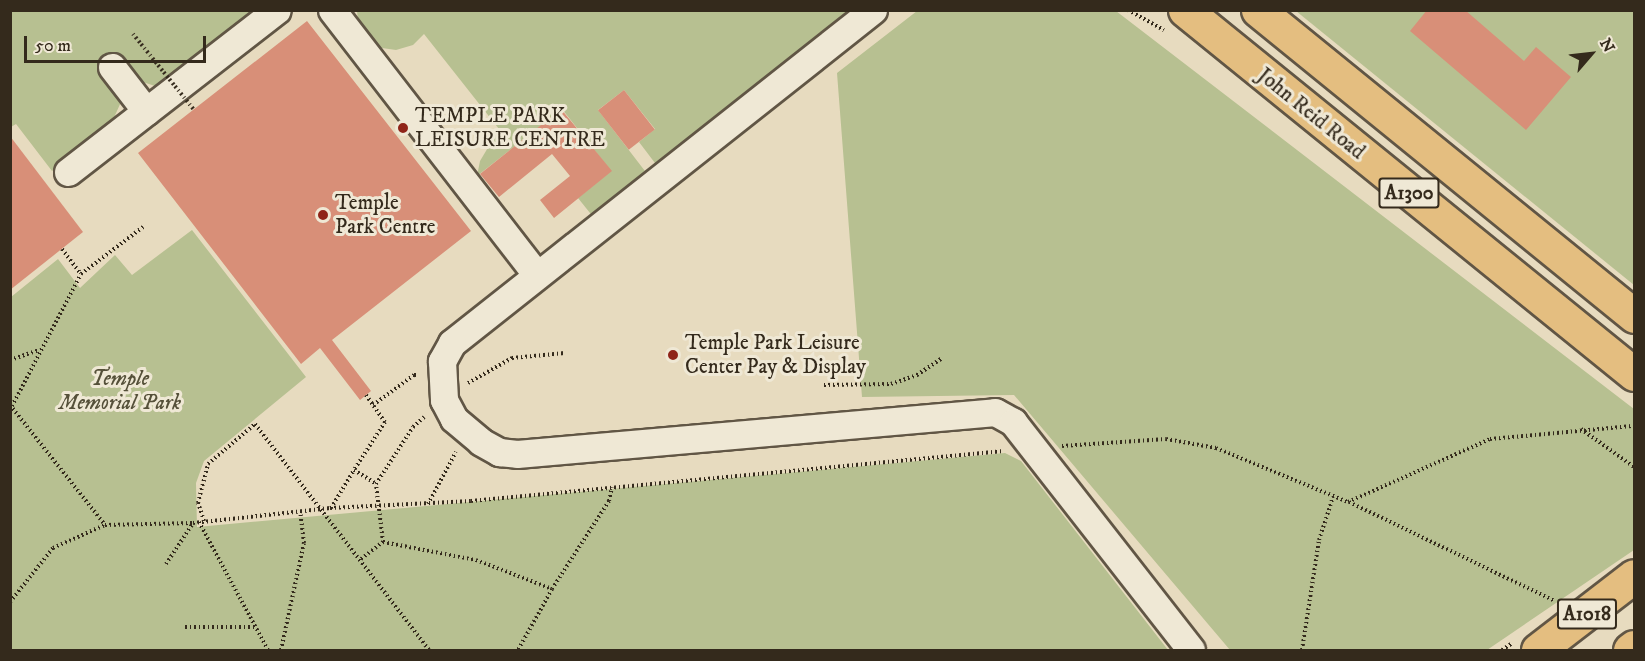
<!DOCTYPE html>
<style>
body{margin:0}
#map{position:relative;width:1645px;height:661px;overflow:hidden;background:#e7dbbf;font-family:"IM FELL DW Pica",serif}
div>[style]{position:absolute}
.green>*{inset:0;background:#b7c091}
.building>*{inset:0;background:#d88f78;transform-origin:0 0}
.path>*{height:4px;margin-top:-2px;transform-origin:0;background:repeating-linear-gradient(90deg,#342a1c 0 1.5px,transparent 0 4.5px)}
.roads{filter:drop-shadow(2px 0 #615645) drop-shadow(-2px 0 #615645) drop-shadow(0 2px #615645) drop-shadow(0 -2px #615645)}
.minor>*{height:27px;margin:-13.5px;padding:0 13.5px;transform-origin:13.5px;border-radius:13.5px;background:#efe8d5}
.highway>*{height:33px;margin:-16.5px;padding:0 16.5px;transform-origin:16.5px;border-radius:16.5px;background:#e4be80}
.path-bridge>*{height:4px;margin-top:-2px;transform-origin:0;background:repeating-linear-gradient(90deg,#342a1c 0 1.5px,transparent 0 4.5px)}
.dots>*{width:16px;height:16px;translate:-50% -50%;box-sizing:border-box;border:3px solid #efe8d5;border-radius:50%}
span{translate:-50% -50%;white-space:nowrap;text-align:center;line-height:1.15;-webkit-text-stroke:6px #efe8d5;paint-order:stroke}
.shield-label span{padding:2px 4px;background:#efe8d5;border:2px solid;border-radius:4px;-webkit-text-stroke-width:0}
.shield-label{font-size:20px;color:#342a1c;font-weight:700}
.street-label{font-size:21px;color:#342a1c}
.poi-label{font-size:21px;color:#342a1c}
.left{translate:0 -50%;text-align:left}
.park-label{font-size:21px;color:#555039;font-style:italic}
.frame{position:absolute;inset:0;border:12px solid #342a1c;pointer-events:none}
.north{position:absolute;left:1561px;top:24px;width:60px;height:60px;-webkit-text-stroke:4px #efe8d5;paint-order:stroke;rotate:62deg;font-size:16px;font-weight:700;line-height:24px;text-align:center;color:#342a1c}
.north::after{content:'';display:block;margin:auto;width:21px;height:27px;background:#342a1c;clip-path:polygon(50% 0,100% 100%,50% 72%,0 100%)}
.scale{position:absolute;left:24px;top:36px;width:182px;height:27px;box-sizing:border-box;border:3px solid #342a1c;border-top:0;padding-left:8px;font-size:18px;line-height:21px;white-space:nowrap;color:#342a1c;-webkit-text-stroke:4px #efe8d5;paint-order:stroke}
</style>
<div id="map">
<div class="green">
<i style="clip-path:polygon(11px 11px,258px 11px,179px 74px,155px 86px,103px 69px,121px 102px,112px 122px,52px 171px,16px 124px,11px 127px)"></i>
<i style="clip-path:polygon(357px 11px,859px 11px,658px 167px,639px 142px,655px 129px,624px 90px,598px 110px,648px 175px,594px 218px,578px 198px,611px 171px,562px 109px,477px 176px,480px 161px,499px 129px,424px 34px,413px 45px,396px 50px,375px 47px,359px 30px)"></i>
<i style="clip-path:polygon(917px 11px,1116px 11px,1634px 409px,1634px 550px,1487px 650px,1230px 650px,1014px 395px,862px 397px,837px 73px)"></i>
<i style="clip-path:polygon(1296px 11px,1634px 11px,1634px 285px)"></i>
<i style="clip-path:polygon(192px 230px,306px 377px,204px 461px,196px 483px,197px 527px,1005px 453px,1021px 461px,1168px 650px,11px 650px,11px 297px,58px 259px,80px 288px,115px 255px,132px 275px)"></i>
</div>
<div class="building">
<i style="clip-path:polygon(1427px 10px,1465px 10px,1524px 61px,1536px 47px,1571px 77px,1526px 130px,1410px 31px)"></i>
<i style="clip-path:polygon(307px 21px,471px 231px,332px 340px,371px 391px,360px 400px,320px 348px,301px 364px,138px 153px)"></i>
<i style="left:624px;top:90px;width:50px;height:33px;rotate:52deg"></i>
<i style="clip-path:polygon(561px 109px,612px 171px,554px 218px,540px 200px,570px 176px,552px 154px,499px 197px,480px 174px)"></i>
<i style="clip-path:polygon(10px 136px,83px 232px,10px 290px)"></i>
</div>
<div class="path">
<i style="left:1128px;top:10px;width:41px;rotate:29.1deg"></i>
<i style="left:62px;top:249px;width:31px;rotate:53deg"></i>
<i style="left:10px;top:360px;width:31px;rotate:-19deg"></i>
<i style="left:468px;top:383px;width:51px;rotate:-29.6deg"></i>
<i style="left:512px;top:358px;width:53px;rotate:-5.4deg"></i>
<i style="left:824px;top:385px;width:67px;rotate:-0.9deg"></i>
<i style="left:891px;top:384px;width:28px;rotate:-19deg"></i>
<i style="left:917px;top:375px;width:30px;rotate:-34deg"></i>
<i style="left:366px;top:395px;width:33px;rotate:55deg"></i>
<i style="left:385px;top:422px;width:57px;rotate:122.9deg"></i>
<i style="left:354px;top:470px;width:26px;rotate:32deg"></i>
<i style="left:376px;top:484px;width:68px;rotate:-57deg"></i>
<i style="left:413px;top:427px;width:15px;rotate:-42deg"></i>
<i style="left:10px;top:405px;width:153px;rotate:51.6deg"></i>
<i style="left:105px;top:525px;width:88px;rotate:-1.3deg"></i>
<i style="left:193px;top:523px;width:138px;rotate:-6.2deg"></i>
<i style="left:330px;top:508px;width:141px;rotate:-2.8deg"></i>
<i style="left:471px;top:501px;width:535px;rotate:-5.36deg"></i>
<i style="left:373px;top:405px;width:51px;rotate:-36.2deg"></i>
<i style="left:414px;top:375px;width:5px"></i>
<i style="left:12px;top:406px;width:149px;rotate:-62.4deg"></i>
<i style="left:81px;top:274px;width:78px;rotate:-37.2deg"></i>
<i style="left:1581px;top:429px;width:65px;rotate:35.6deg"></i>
<i style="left:1062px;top:446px;width:104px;rotate:-3.9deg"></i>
<i style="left:1166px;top:439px;width:51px;rotate:10.2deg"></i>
<i style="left:1216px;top:448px;width:143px;rotate:22.2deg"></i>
<i style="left:1348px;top:502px;width:155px;rotate:-23.9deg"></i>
<i style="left:1490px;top:439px;width:145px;rotate:-5.2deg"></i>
<i style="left:1349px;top:502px;width:229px;rotate:25.7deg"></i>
<i style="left:428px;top:504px;width:59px;rotate:-61.7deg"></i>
<i style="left:331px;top:508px;width:44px;rotate:-58.8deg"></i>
<i style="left:204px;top:521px;width:19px;rotate:-108deg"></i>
<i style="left:198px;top:503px;width:40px;rotate:-75.6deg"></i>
<i style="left:208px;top:464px;width:62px;rotate:-40.4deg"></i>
<i style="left:255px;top:424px;width:285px;rotate:52.4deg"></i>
<i style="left:199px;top:522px;width:145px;rotate:61.7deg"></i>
<i style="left:383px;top:542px;width:95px;rotate:11deg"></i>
<i style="left:476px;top:560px;width:81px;rotate:20.9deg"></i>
<i style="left:552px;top:589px;width:70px;rotate:119.1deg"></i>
<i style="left:361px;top:559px;width:28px;rotate:-38deg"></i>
<i style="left:383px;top:542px;width:58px;rotate:-96.9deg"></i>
<i style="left:166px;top:564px;width:49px;rotate:-56.6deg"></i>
<i style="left:552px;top:589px;width:105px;rotate:-57.1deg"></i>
<i style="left:609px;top:501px;width:14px;rotate:-78deg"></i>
<i style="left:10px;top:602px;width:69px;rotate:-51.5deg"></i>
<i style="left:53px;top:548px;width:57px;rotate:-23.9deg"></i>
<i style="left:185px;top:627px;width:70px"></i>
<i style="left:281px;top:650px;width:109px;rotate:-77.9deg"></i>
<i style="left:304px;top:543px;width:31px;rotate:-97deg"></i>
<i style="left:1302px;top:650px;width:111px;rotate:-81.2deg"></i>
<i style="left:1319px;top:540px;width:45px;rotate:-72deg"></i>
<i style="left:1502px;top:650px;width:11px;rotate:-34deg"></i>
</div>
<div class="roads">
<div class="minor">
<i style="left:332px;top:10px;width:335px;rotate:52.3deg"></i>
<i style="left:873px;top:10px;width:537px;rotate:141.66deg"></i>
<i style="left:452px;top:343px;width:21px;rotate:119deg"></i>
<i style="left:442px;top:361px;width:39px;rotate:87deg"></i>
<i style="left:444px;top:400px;width:21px;rotate:62deg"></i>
<i style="left:454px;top:419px;width:35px;rotate:40deg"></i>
<i style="left:481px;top:442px;width:21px;rotate:29deg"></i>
<i style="left:499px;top:452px;width:18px;rotate:6deg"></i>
<i style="left:517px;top:454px;width:480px;rotate:-5deg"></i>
<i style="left:995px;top:412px;width:21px;rotate:29deg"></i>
<i style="left:1013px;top:422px;width:289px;rotate:52deg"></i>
<i style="left:112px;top:67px;width:56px;rotate:52.3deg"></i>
<i style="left:68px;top:172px;width:264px;rotate:-37.8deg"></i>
</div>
<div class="highway">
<i style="left:1185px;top:10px;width:578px;rotate:39.03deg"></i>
<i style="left:1258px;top:10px;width:485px;rotate:39.1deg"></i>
<i style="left:1538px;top:650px;width:121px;rotate:-37.6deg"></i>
<i style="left:1630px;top:650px;width:5px;rotate:-37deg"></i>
</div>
</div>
<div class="path-bridge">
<i style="left:133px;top:34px;width:97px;rotate:51.2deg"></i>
</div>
<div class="dots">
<i style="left:403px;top:128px;background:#8f2418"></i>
<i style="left:323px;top:215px;background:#8f2418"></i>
<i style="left:673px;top:355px;background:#8f2418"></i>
</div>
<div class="shield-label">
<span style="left:1409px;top:193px">A1300</span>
<span style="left:1587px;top:614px">A1018</span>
</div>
<div class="street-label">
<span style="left:1311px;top:114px;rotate:39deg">John Reid Road</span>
</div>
<div class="poi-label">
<span class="left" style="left:415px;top:128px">TEMPLE PARK<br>LEISURE CENTRE</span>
<span class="left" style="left:335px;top:215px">Temple<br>Park Centre</span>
<span class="left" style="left:685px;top:355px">Temple Park Leisure<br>Center Pay &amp; Display</span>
</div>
<div class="park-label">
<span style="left:120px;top:391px">Temple<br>Memorial Park</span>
</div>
<div class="frame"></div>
<div class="north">N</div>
<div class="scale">50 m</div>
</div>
